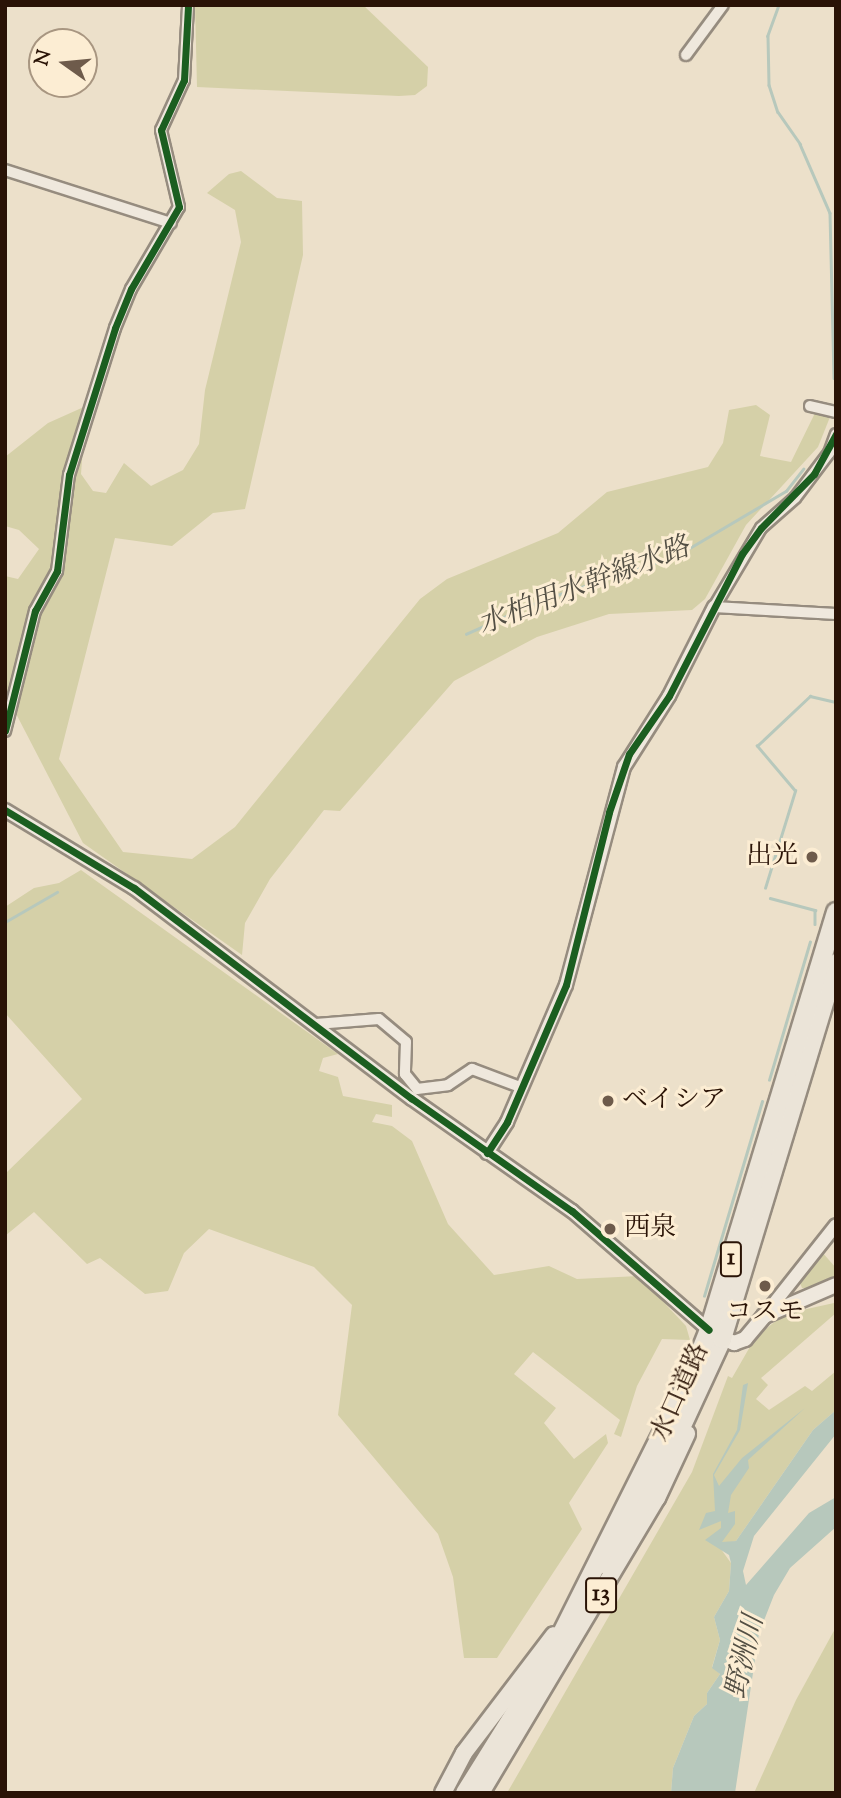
<!DOCTYPE html>
<meta charset="utf-8">
<style>
body{margin:0}
#map{position:relative;width:841px;height:1798px;overflow:hidden;background:#ece0ca;font-family:"Sorts Mill Goudy","Noto Serif JP",serif}
div>[style]{position:absolute}
.green>*{inset:0;background:#d5d0a8}
.water>*{inset:0;background:#b7c8bc}
.stream>*{height:2.5px;margin:-1.25px;padding:0 1.25px;transform-origin:1.25px;border-radius:1.25px;background:#b7c8bc}
.roads{filter:drop-shadow(2px 0 #968c7f) drop-shadow(-2px 0 #968c7f) drop-shadow(0 2px #968c7f) drop-shadow(0 -2px #968c7f)}
.minor>*{height:10px;margin:-5px;padding:0 5px;transform-origin:5px;border-radius:5px;background:#efe8dd}
.tertiary>*{height:12px;margin:-6px;padding:0 6px;transform-origin:6px;border-radius:6px;background:#efe8dd}
.secondary>*{height:14px;margin:-7px;padding:0 7px;transform-origin:7px;border-radius:7px;background:#efe8dd}
.primary>*{height:16px;margin:-8px;padding:0 8px;transform-origin:8px;border-radius:8px;background:#ebe4d8}
.trunk>*{height:18px;margin:-9px;padding:0 9px;transform-origin:9px;border-radius:9px;background:#ebe4d8}
.cycleway>*{height:7px;margin:-3.5px;padding:0 3.5px;transform-origin:3.5px;border-radius:3.5px;background:#1b5e20}
.dots>*{width:19px;height:19px;translate:-50% -50%;box-sizing:border-box;border:4px solid #fcedd3;border-radius:50%}
span{translate:-50% -50%;white-space:nowrap;text-align:center;line-height:1.15;-webkit-text-stroke:6px #fcedd3;paint-order:stroke}
.shield-label span{padding:2px 5px;background:#fcedd3;border:2px solid;border-radius:5px;-webkit-text-stroke-width:0}
.shield-label{font-size:24px;color:#2a1306;font-weight:700}
.poi-label{font-size:26px;color:#2a1306}
.right{translate:-100% -50%;text-align:right}
.left{translate:0 -50%;text-align:left}
.street-label{font-size:26px;color:#2a1306}
.water-label{font-size:28px;color:#534f44;font-style:italic}
.frame{position:absolute;inset:0;border:7px solid #2a1306;pointer-events:none}
.north{position:absolute;left:28px;top:28px;width:70px;height:70px;box-sizing:border-box;background:#fcedd3;border:2px solid #a89681;border-radius:50%;rotate:285deg;font-size:19px;font-weight:700;line-height:28px;text-align:center;color:#2a1306}
.north::after{content:'';display:block;margin:auto;width:24px;height:32px;background:#6e5b4b;clip-path:polygon(50% 0,100% 100%,50% 72%,0 100%)}
</style>
<div id="map">
<div class="green">
<i style="clip-path:polygon(195px 5px,363px 5px,428px 67px,427px 86px,415px 95px,399px 96px,197px 87px)"></i>
<i style="clip-path:polygon(241px 171px,277px 198px,302px 201px,303px 255px,245px 509px,213px 513px,172px 546px,115px 538px,59px 759px,123px 852px,192px 859px,235px 827px,420px 599px,447px 579px,558px 533px,607px 492px,708px 467px,723px 443px,729px 410px,756px 405px,770px 415px,760px 456px,791px 462px,815px 413px,824px 402px,834px 407px,818px 447px,746px 525px,705px 599px,692px 610px,609px 614px,537px 637px,454px 681px,340px 811px,324px 810px,270px 879px,245px 923px,242px 955px,83px 843px,11px 704px,5px 711px,5px 576px,18px 579px,39px 549px,19px 530px,5px 526px,5px 457px,48px 423px,86px 406px,81px 474px,93px 491px,106px 493px,124px 463px,151px 486px,183px 470px,199px 444px,205px 390px,241px 242px,235px 210px,207px 193px,229px 174px)"></i>
<i style="clip-path:polygon(81px 870px,338px 1054px,323px 1058px,319px 1071px,338px 1077px,343px 1096px,392px 1105px,392px 1117px,376px 1114px,372px 1122px,392px 1126px,412px 1141px,448px 1224px,494px 1275px,549px 1266px,577px 1279px,639px 1276px,686px 1326px,690px 1340px,662px 1339px,637px 1386px,621px 1437px,614px 1434px,620px 1420px,533px 1352px,514px 1374px,556px 1408px,544px 1423px,574px 1459px,606px 1434px,608px 1443px,569px 1503px,582px 1529px,497px 1658px,464px 1658px,453px 1577px,438px 1534px,338px 1415px,352px 1305px,314px 1267px,209px 1229px,184px 1253px,168px 1291px,145px 1294px,100px 1258px,87px 1264px,34px 1212px,5px 1236px,5px 1174px,82px 1099px,5px 1013px,5px 907px,34px 888px,59px 883px)"></i>
<i style="clip-path:polygon(822px 1252px,836px 1268px,836px 1278px,817px 1288px,802px 1288px,798px 1278px)"></i>
<i style="clip-path:polygon(834px 1303px,836px 1313px,761px 1378px,768px 1385px,756px 1399px,769px 1410px,805px 1386px,812px 1391px,836px 1371px,836px 1410px,813px 1430px,736px 1541px,718px 1545px,731px 1563px,729px 1591px,714px 1617px,720px 1640px,712px 1667px,720px 1674px,707px 1693px,707px 1704px,694px 1716px,673px 1768px,671px 1793px,507px 1793px,692px 1472px,728px 1376px,732px 1378px,755px 1338px,784px 1314px)"></i>
<i style="clip-path:polygon(836px 1627px,836px 1793px,754px 1793px,796px 1700px)"></i>
</div>
<div class="water">
<i style="clip-path:polygon(748px 1383px,740px 1430px,714px 1475px,719px 1486px,742px 1458px,805px 1408px,748px 1460px,749px 1468px,731px 1495px,728px 1513px,735px 1511px,735px 1524px,722px 1542px,736px 1541px,813px 1430px,836px 1410px,836px 1434px,754px 1536px,743px 1571px,746px 1585px,809px 1513px,836px 1497px,836px 1527px,790px 1568px,774px 1595px,759px 1633px,735px 1793px,671px 1793px,673px 1768px,694px 1716px,707px 1704px,707px 1693px,720px 1674px,712px 1668px,720px 1640px,714px 1617px,729px 1591px,731px 1563px,729px 1555px,705px 1540px,721px 1528px,721px 1521px,699px 1530px,706px 1513px,715px 1511px,713px 1474px,737px 1430px,743px 1385px)"></i>
</div>
<div class="stream">
<i style="left:779px;top:5px;width:33px;rotate:110deg"></i>
<i style="left:768px;top:36px;width:49px;rotate:88.8deg"></i>
<i style="left:769px;top:85px;width:28px;rotate:72deg"></i>
<i style="left:778px;top:112px;width:39px;rotate:55deg"></i>
<i style="left:800px;top:144px;width:75px;rotate:66.5deg"></i>
<i style="left:830px;top:213px;width:165px;rotate:88.6deg"></i>
<i style="left:466px;top:634px;width:83px;rotate:-24.1deg"></i>
<i style="left:542px;top:600px;width:141px;rotate:-18.2deg"></i>
<i style="left:676px;top:556px;width:128px;rotate:-30.6deg"></i>
<i style="left:786px;top:491px;width:28px;rotate:-52deg"></i>
<i style="left:765px;top:888px;width:102px;rotate:-72.8deg"></i>
<i style="left:795px;top:791px;width:59px;rotate:-130.2deg"></i>
<i style="left:757px;top:746px;width:73px;rotate:-43.3deg"></i>
<i style="left:810px;top:696px;width:27px;rotate:13deg"></i>
<i style="left:770px;top:898px;width:47px;rotate:14.9deg"></i>
<i style="left:815px;top:910px;width:14px;rotate:90deg"></i>
<i style="left:5px;top:922px;width:60px;rotate:-30deg"></i>
<i style="left:769px;top:1080px;width:144px;rotate:-73.5deg"></i>
<i style="left:704px;top:1296px;width:203px;rotate:-73.4deg"></i>
</div>
<div class="roads">
<div class="minor">
<i style="left:686px;top:55px;width:62px;rotate:-53.5deg"></i>
<i style="left:5px;top:170px;width:174px;rotate:17.7deg"></i>
<i style="left:810px;top:406px;width:27px;rotate:13deg"></i>
<i style="left:836px;top:434px;width:20px;rotate:110deg"></i>
<i style="left:829px;top:453px;width:56px;rotate:127.1deg"></i>
<i style="left:795px;top:498px;width:45px;rotate:138.6deg"></i>
<i style="left:761px;top:528px;width:92px;rotate:120.7deg"></i>
<i style="left:714px;top:607px;width:122px;rotate:3.3deg"></i>
<i style="left:5px;top:731px;width:124px;rotate:-76deg"></i>
<i style="left:35px;top:611px;width:46px;rotate:-61.2deg"></i>
<i style="left:57px;top:571px;width:97px;rotate:-82.9deg"></i>
<i style="left:69px;top:475px;width:154px;rotate:-72.6deg"></i>
<i style="left:115px;top:328px;width:42px;rotate:-67.7deg"></i>
<i style="left:131px;top:289px;width:95px;rotate:-59.7deg"></i>
<i style="left:179px;top:207px;width:79px;rotate:-103.2deg"></i>
<i style="left:161px;top:130px;width:55px;rotate:-65.3deg"></i>
<i style="left:184px;top:80px;width:75px;rotate:-86.9deg"></i>
<i style="left:316px;top:1024px;width:63px;rotate:-4.5deg"></i>
<i style="left:379px;top:1019px;width:35px;rotate:40deg"></i>
<i style="left:406px;top:1042px;width:32px;rotate:92deg"></i>
<i style="left:405px;top:1074px;width:19px;rotate:51deg"></i>
<i style="left:417px;top:1089px;width:31px;rotate:-7deg"></i>
<i style="left:448px;top:1085px;width:29px;rotate:-34deg"></i>
<i style="left:472px;top:1069px;width:51px;rotate:20.6deg"></i>
</div>
<div class="tertiary">
<i style="left:5px;top:810px;width:151px;rotate:31.2deg"></i>
<i style="left:134px;top:888px;width:348px;rotate:37.2deg"></i>
<i style="left:411px;top:1098px;width:197px;rotate:35.1deg"></i>
<i style="left:572px;top:1211px;width:181px;rotate:41deg"></i>
<i style="left:487px;top:1153px;width:37px;rotate:-57deg"></i>
<i style="left:507px;top:1122px;width:149px;rotate:-66.7deg"></i>
<i style="left:566px;top:985px;width:226px;rotate:-75.1deg"></i>
<i style="left:624px;top:767px;width:84px;rotate:-57.6deg"></i>
<i style="left:669px;top:696px;width:100px;rotate:-63.2deg"></i>
<i style="left:764px;top:1316px;width:116px;rotate:-51.6deg"></i>
</div>
<div class="secondary">
<i style="left:716px;top:1335px;width:20px;rotate:24deg"></i>
<i style="left:734px;top:1343px;width:12px;rotate:-20deg"></i>
<i style="left:745px;top:1339px;width:30px;rotate:-50deg"></i>
<i style="left:764px;top:1316px;width:78px;rotate:-23.3deg"></i>
</div>
<div class="primary">
<i style="left:443px;top:1793px;width:45px;rotate:-62.3deg"></i>
<i style="left:464px;top:1753px;width:148px;rotate:-52.7deg"></i>
<i style="left:481px;top:1793px;width:344px;rotate:-59.2deg"></i>
<i style="left:657px;top:1498px;width:71px;rotate:-64.9deg"></i>
</div>
<div class="trunk">
<i style="left:608px;top:1566px;width:125px;rotate:-61.4deg"></i>
<i style="left:668px;top:1456px;width:129px;rotate:-65.2deg"></i>
<i style="left:722px;top:1339px;width:393px;rotate:-73.1deg"></i>
<i style="left:465px;top:1793px;width:160px;rotate:-58deg"></i>
<i style="left:550px;top:1657px;width:315px;rotate:-63.4deg"></i>
<i style="left:691px;top:1375px;width:48px;rotate:-68.2deg"></i>
<i style="left:709px;top:1330px;width:437px;rotate:-73.1deg"></i>
</div>
</div>
<div class="cycleway">
<i style="left:5px;top:731px;width:124px;rotate:-76deg"></i>
<i style="left:35px;top:611px;width:46px;rotate:-61.2deg"></i>
<i style="left:57px;top:571px;width:97px;rotate:-82.9deg"></i>
<i style="left:69px;top:475px;width:154px;rotate:-72.6deg"></i>
<i style="left:115px;top:328px;width:42px;rotate:-67.7deg"></i>
<i style="left:131px;top:289px;width:95px;rotate:-59.7deg"></i>
<i style="left:179px;top:207px;width:79px;rotate:-103.2deg"></i>
<i style="left:161px;top:130px;width:55px;rotate:-65.3deg"></i>
<i style="left:184px;top:80px;width:75px;rotate:-86.9deg"></i>
<i style="left:5px;top:810px;width:151px;rotate:31.2deg"></i>
<i style="left:134px;top:888px;width:348px;rotate:37.2deg"></i>
<i style="left:411px;top:1098px;width:197px;rotate:35.1deg"></i>
<i style="left:572px;top:1211px;width:181px;rotate:41deg"></i>
<i style="left:487px;top:1153px;width:37px;rotate:-57deg"></i>
<i style="left:507px;top:1122px;width:149px;rotate:-66.7deg"></i>
<i style="left:566px;top:985px;width:178px;rotate:-76deg"></i>
<i style="left:609px;top:812px;width:61px;rotate:-71deg"></i>
<i style="left:629px;top:754px;width:70px;rotate:-55.4deg"></i>
<i style="left:669px;top:696px;width:160px;rotate:-62.8deg"></i>
<i style="left:742px;top:554px;width:32px;rotate:-54deg"></i>
<i style="left:761px;top:528px;width:76px;rotate:-45.5deg"></i>
<i style="left:814px;top:474px;width:46px;rotate:-61.2deg"></i>
</div>
<div class="dots">
<i style="left:812px;top:857px;background:#6e5b4b"></i>
<i style="left:608px;top:1101px;background:#6e5b4b"></i>
<i style="left:610px;top:1229px;background:#6e5b4b"></i>
<i style="left:765px;top:1286px;background:#6e5b4b"></i>
</div>
<div class="shield-label">
<span style="left:731px;top:1259px">1</span>
<span style="left:601px;top:1595px">13</span>
</div>
<div class="poi-label">
<span class="right" style="left:798px;top:857px">出光</span>
<span class="left" style="left:622px;top:1101px">ベイシア</span>
<span class="left" style="left:624px;top:1229px">西泉</span>
<span style="left:765px;top:1313px">コスモ</span>
</div>
<div class="street-label">
<span style="left:681px;top:1393px;rotate:-66deg">水口道路</span>
</div>
<div class="water-label">
<span style="left:584px;top:587px;rotate:-21deg">水柏用水幹線水路</span>
<span style="left:746px;top:1657px;rotate:-77deg">野洲川</span>
</div>
<div class="frame"></div>
<div class="north">N</div>
</div>
